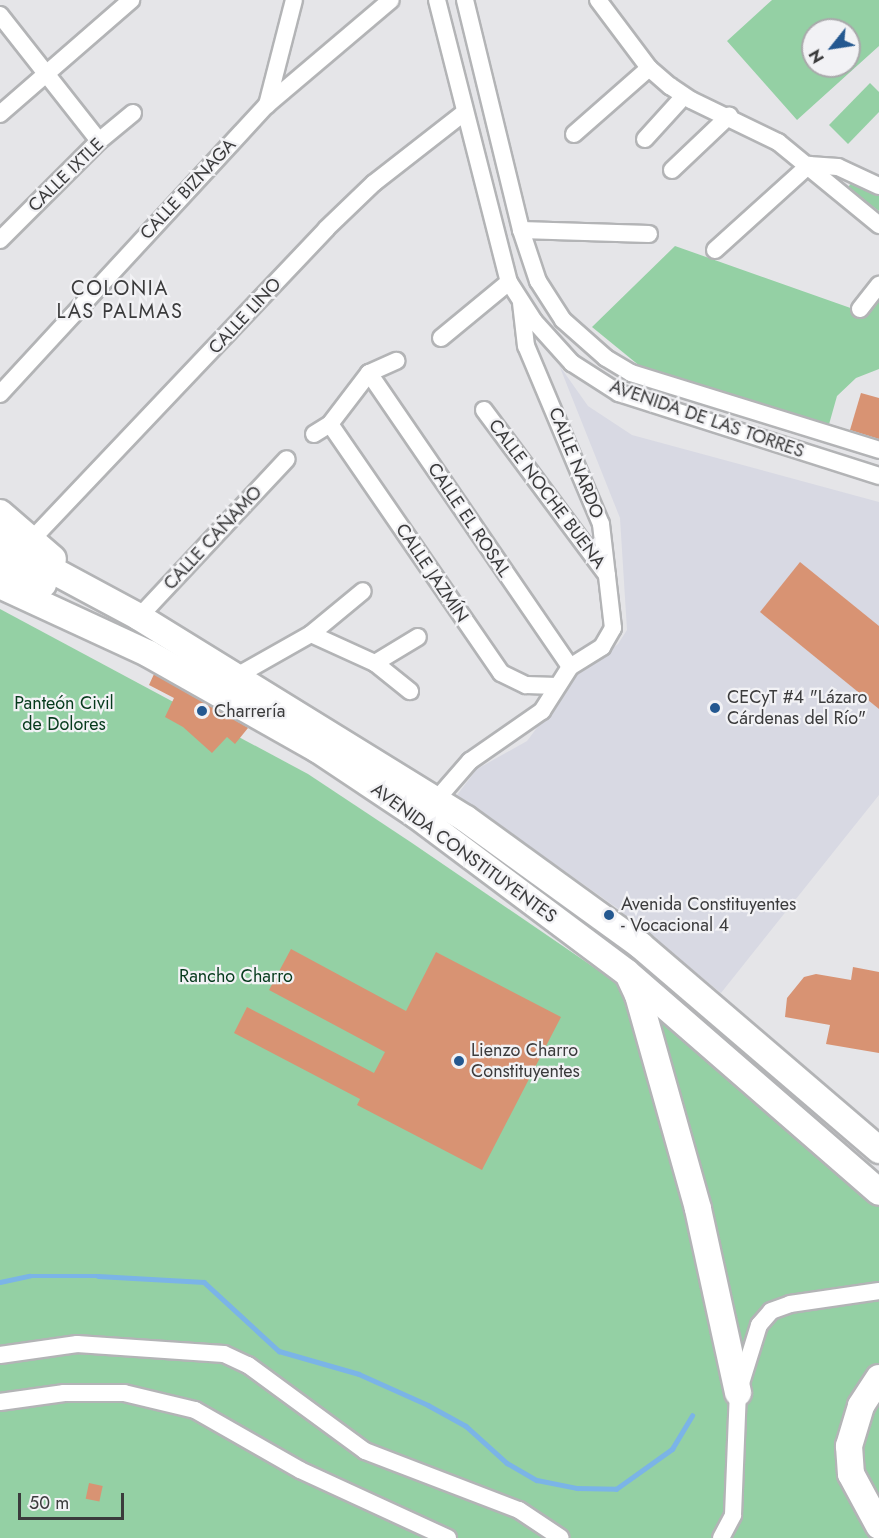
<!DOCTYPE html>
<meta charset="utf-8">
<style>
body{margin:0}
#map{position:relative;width:879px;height:1538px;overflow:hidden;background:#e5e5e8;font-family:Jost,sans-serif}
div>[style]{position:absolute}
.built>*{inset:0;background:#d8d9e3}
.green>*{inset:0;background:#94d0a4}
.stream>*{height:4.5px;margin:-2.25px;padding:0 2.25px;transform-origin:2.25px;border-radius:2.25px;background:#7bb4e7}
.building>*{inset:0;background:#d89373;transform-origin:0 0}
.roads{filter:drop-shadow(2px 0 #b3b4b6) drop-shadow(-2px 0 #b3b4b6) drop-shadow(0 2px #b3b4b6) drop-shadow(0 -2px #b3b4b6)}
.minor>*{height:16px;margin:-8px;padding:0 8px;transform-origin:8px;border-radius:8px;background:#fff}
.highway>*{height:26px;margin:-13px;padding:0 13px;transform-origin:13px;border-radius:13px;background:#fff}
.dots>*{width:16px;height:16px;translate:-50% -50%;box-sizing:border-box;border:3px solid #f2f2f5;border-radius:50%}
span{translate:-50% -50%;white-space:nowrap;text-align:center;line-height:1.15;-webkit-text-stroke:4.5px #f2f2f5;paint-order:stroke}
.street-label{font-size:18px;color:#3b3b3c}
.poi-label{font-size:18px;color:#3b3b3c}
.left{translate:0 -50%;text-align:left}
.park-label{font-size:18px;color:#063a1c}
.neighbourhood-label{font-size:20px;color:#3b3b3c;letter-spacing:1.5px}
.north{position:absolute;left:801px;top:18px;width:60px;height:60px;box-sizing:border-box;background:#f2f2f5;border:2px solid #a9a9ab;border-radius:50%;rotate:240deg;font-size:16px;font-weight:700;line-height:24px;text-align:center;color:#3b3b3c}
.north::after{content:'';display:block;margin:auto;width:21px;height:27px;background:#245890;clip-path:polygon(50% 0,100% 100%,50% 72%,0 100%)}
.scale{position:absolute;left:18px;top:1493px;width:106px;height:27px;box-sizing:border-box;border:3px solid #3b3b3c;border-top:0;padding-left:8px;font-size:18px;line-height:21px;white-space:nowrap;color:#3b3b3c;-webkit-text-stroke:4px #f2f2f5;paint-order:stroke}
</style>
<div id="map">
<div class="built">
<i style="clip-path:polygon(559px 365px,588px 406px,632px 435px,879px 502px,879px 795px,721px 993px,617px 908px,457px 795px,477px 769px,527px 741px,576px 676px,618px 644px,627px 630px,620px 518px)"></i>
</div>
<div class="green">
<i style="clip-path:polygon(evenodd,772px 0,879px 0,879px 46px,797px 120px,727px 41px,772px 0,813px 30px,849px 30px,849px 66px,813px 66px,813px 30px)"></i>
<i style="clip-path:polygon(870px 83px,879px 92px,879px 112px,848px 144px,829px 125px)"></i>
<i style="clip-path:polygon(850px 184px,879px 196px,879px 211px,848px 189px)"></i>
<i style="clip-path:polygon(675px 246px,859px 311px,879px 287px,879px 369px,856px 378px,837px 396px,828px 428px,641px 367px,592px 327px)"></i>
<i style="clip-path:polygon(0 609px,308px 774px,412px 843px,630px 992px,879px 1206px,879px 1538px,0 1538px)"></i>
</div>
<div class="stream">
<i style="left:0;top:1282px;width:30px;rotate:-12deg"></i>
<i style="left:29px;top:1276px;width:69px"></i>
<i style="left:98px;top:1276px;width:106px;rotate:3.2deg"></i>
<i style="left:204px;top:1282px;width:102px;rotate:42.6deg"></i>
<i style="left:279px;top:1351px;width:83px;rotate:16deg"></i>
<i style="left:359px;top:1374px;width:76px;rotate:24.2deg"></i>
<i style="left:428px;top:1405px;width:43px;rotate:28.9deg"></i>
<i style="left:466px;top:1426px;width:55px;rotate:42.1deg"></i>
<i style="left:507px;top:1463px;width:34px;rotate:30deg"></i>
<i style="left:537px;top:1480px;width:41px;rotate:11.3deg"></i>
<i style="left:577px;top:1488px;width:39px;rotate:1deg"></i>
<i style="left:616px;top:1489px;width:69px;rotate:-35.5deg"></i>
<i style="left:672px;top:1449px;width:39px;rotate:-59deg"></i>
</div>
<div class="building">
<i style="clip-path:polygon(861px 393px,879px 398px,879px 439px,850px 430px)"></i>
<i style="clip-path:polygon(800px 562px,879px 626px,879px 709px,760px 612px)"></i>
<i style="clip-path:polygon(154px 674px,247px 727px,248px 728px,235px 744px,227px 737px,212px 753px,183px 727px,165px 717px,174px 698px,149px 685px)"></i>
<i style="clip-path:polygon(291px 949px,406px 1011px,436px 952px,561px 1017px,482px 1170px,357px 1105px,360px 1099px,234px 1033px,247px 1007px,374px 1073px,385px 1052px,269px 990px)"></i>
<i style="clip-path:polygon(853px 967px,879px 972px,879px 1053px,826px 1044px,830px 1025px,785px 1017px,787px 998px,804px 977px,816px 974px,851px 980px)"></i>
<i style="left:89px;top:1483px;width:14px;height:16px;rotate:12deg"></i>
</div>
<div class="roads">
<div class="minor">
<i style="left:437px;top:0;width:291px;rotate:75.7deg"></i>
<i style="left:509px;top:282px;width:46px;rotate:57.3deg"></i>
<i style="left:534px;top:321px;width:57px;rotate:47.9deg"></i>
<i style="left:572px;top:363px;width:56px;rotate:32.6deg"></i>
<i style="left:619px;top:393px;width:273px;rotate:17.7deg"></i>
<i style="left:465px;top:0;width:237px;rotate:76.3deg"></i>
<i style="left:521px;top:230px;width:54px;rotate:71.6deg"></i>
<i style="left:538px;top:281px;width:46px;rotate:57.3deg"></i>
<i style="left:563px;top:320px;width:57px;rotate:41.5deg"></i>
<i style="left:606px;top:358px;width:29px;rotate:31deg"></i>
<i style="left:631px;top:373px;width:260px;rotate:17.2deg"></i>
<i style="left:598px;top:0;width:85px;rotate:53.1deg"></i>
<i style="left:649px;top:68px;width:28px;rotate:41deg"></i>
<i style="left:670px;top:86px;width:25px;rotate:34deg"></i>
<i style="left:691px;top:100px;width:97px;rotate:25.8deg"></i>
<i style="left:778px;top:142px;width:131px;rotate:39.4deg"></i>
<i style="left:0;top:15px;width:160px;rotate:51.8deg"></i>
<i style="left:267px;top:105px;width:108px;rotate:-75.6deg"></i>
<i style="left:0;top:114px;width:174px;rotate:-41deg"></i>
<i style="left:574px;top:134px;width:100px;rotate:-41.3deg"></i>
<i style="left:645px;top:139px;width:58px;rotate:-47.8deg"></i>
<i style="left:672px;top:170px;width:79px;rotate:-43.5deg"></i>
<i style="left:521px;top:230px;width:128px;rotate:1.8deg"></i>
<i style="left:0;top:240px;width:140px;rotate:-45deg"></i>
<i style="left:99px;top:141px;width:44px;rotate:-39.5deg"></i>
<i style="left:715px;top:250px;width:127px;rotate:-42.1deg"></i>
<i style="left:809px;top:165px;width:29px;rotate:4deg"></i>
<i style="left:838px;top:167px;width:45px;rotate:24.9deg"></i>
<i style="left:860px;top:309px;width:31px;rotate:-52deg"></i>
<i style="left:441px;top:338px;width:88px;rotate:-39.5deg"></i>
<i style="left:369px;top:373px;width:356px;rotate:55.6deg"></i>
<i style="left:0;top:394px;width:393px;rotate:-47.3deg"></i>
<i style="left:267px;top:105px;width:162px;rotate:-40.3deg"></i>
<i style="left:484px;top:410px;width:206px;rotate:53.3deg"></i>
<i style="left:330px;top:424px;width:302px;rotate:55.5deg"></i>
<i style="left:501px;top:673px;width:28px;rotate:26deg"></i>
<i style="left:526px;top:685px;width:31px;rotate:2deg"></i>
<i style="left:314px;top:434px;width:19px;rotate:-32deg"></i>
<i style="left:330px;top:424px;width:64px;rotate:-52.6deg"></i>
<i style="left:369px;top:373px;width:30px;rotate:-24deg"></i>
<i style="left:38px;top:533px;width:419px;rotate:-46.5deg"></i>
<i style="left:326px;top:229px;width:66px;rotate:-43.8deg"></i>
<i style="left:374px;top:183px;width:115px;rotate:-38deg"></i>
<i style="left:139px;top:617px;width:216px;rotate:-46.9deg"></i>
<i style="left:311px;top:634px;width:70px;rotate:24.4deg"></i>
<i style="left:375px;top:663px;width:45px;rotate:38.7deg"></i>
<i style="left:375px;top:663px;width:50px;rotate:-31.2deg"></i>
<i style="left:235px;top:677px;width:87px;rotate:-29.5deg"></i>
<i style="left:311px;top:634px;width:67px;rotate:-39.6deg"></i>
<i style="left:436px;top:800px;width:52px;rotate:-48.9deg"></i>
<i style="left:470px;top:761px;width:88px;rotate:-34.8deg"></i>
<i style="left:542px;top:711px;width:52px;rotate:-57.5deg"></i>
<i style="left:570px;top:667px;width:38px;rotate:-32deg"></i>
<i style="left:602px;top:647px;width:22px;rotate:-60deg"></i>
<i style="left:613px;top:628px;width:105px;rotate:-96.6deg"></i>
<i style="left:601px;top:524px;width:193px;rotate:-112.8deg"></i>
<i style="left:526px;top:346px;width:43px;rotate:-96.6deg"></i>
<i style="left:0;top:1355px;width:78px;rotate:-8.1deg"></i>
<i style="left:77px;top:1344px;width:147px;rotate:3.9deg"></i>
<i style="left:224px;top:1354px;width:26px;rotate:25deg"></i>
<i style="left:248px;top:1365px;width:145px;rotate:36.3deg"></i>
<i style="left:365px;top:1451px;width:165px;rotate:21deg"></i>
<i style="left:519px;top:1510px;width:50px;rotate:33.7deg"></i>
<i style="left:0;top:1402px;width:65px;rotate:-8deg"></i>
<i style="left:64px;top:1393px;width:60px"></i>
<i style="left:124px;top:1393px;width:73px;rotate:13.5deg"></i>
<i style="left:195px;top:1410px;width:121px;rotate:29.7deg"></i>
<i style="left:300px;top:1470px;width:163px;rotate:24.7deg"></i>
<i style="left:721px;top:1538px;width:26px;rotate:-62deg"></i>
<i style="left:733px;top:1515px;width:122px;rotate:-87.7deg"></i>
<i style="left:738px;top:1393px;width:71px;rotate:-72.8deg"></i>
<i style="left:759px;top:1325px;width:18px;rotate:-49deg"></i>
<i style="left:771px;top:1311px;width:20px;rotate:-20deg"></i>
<i style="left:790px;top:1304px;width:90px;rotate:-8.3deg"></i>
</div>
<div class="highway">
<i style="left:0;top:513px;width:70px;rotate:41deg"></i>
<i style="left:0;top:542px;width:158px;rotate:28.3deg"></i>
<i style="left:139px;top:617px;width:384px;rotate:31.7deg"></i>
<i style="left:466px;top:819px;width:215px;rotate:35.9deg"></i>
<i style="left:640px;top:945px;width:315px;rotate:40.6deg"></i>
<i style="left:0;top:563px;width:48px;rotate:26deg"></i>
<i style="left:0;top:585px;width:164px;rotate:24.8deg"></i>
<i style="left:149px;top:654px;width:193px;rotate:29.5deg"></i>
<i style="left:317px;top:749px;width:119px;rotate:33.7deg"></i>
<i style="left:416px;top:815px;width:262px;rotate:36.8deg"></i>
<i style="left:626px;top:972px;width:335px;rotate:41deg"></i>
<i style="left:630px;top:978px;width:19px;rotate:65deg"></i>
<i style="left:638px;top:995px;width:222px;rotate:74.3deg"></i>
<i style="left:698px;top:1209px;width:188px;rotate:77.7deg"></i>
<i style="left:879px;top:1378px;width:33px;rotate:123deg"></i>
<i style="left:861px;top:1406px;width:42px;rotate:106.7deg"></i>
<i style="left:849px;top:1446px;width:28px;rotate:86deg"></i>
<i style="left:851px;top:1474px;width:59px;rotate:61.7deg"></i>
</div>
</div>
<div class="dots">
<i style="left:715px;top:708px;background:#245890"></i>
<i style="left:202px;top:711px;background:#245890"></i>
<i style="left:609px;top:915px;background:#245890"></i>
<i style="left:459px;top:1061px;background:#245890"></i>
</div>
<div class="street-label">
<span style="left:66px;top:175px;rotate:-44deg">CALLE IXTLE</span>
<span style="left:188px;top:189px;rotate:-47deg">CALLE BIZNAGA</span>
<span style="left:245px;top:316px;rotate:-47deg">CALLE LINO</span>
<span style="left:707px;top:419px;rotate:19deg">AVENIDA DE LAS TORRES</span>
<span style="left:576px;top:463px;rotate:68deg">CALLE NARDO</span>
<span style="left:547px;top:494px;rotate:53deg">CALLE NOCHE BUENA</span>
<span style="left:469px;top:520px;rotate:56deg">CALLE EL ROSAL</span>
<span style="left:213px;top:538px;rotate:-47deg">CALLE CAÑAMO</span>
<span style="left:432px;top:573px;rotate:56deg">CALLE JAZMÍN</span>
<span style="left:464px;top:853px;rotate:36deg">AVENIDA CONSTITUYENTES</span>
</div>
<div class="poi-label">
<span class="left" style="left:727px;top:708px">CECyT #4 "Lázaro<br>Cárdenas del Río"</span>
<span class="left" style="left:214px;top:711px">Charrería</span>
<span class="left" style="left:621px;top:915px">Avenida Constituyentes<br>- Vocacional 4</span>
<span class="left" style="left:471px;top:1061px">Lienzo Charro<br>Constituyentes</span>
</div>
<div class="park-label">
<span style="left:64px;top:714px">Panteón Civil<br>de Dolores</span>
<span style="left:236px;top:976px">Rancho Charro</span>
</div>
<div class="neighbourhood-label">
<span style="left:120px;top:300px">COLONIA<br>LAS PALMAS</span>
</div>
<div class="north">N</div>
<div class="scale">50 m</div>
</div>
